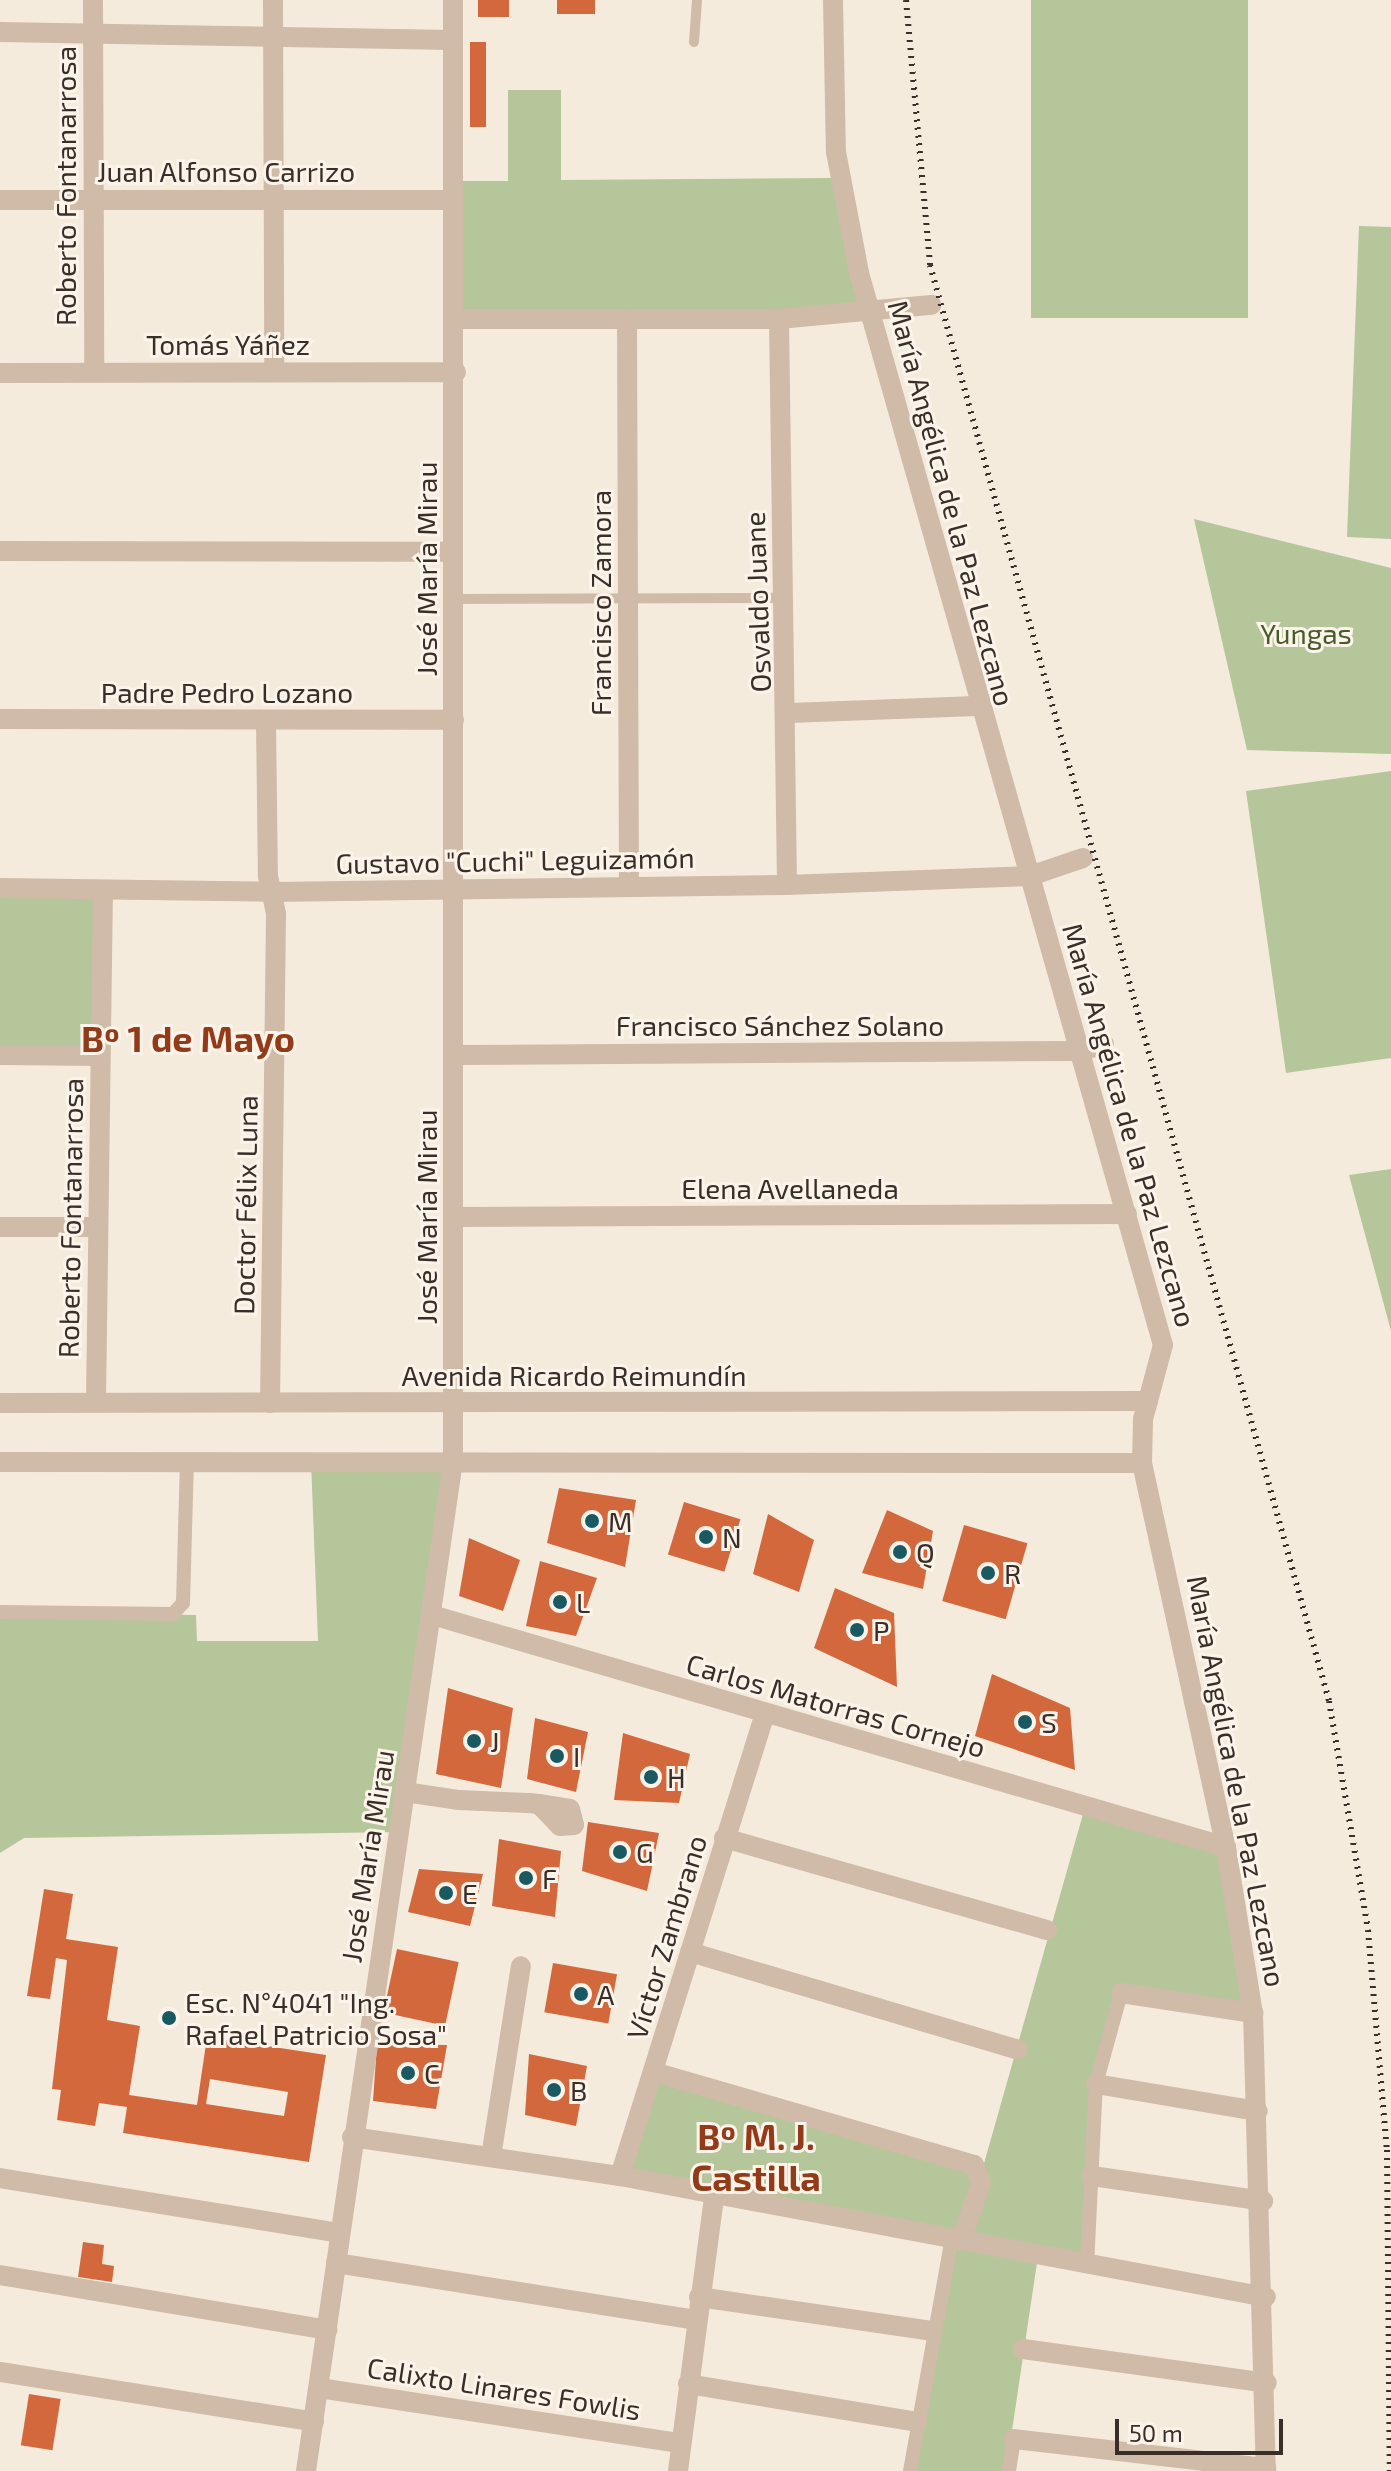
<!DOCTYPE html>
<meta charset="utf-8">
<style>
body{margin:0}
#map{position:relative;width:1391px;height:2471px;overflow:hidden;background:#f5ebdd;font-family:"Exo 2",sans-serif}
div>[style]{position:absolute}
.green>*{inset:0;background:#b5c69b;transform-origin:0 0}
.building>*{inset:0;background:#d3683d;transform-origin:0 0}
.service>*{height:10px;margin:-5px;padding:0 5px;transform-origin:5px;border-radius:5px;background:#cfbba7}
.pedestrian>*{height:14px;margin:-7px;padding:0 7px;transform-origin:7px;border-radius:7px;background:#cfbba7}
.minor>*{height:20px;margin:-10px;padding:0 10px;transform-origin:10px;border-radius:10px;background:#cfbba7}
.tertiary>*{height:20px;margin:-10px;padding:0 10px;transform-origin:10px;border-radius:10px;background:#cfbba7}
.rail>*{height:6px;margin-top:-3px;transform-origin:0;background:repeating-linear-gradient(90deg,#3a2f28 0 2px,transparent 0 8px)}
.dots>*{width:22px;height:22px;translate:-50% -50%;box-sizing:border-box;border:4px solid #fcf4ea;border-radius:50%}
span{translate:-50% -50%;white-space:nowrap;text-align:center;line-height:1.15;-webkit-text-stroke:6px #fcf4ea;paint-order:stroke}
.street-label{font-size:28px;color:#3a2f28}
.park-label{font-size:28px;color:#475c29}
.poi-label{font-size:28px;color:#3a2f28}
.left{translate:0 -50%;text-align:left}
.district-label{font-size:36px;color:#933b18;font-weight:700}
.scale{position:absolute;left:1115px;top:2419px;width:168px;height:36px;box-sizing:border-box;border:4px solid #3a2f28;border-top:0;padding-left:10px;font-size:24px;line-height:28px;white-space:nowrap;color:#3a2f28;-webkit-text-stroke:6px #fcf4ea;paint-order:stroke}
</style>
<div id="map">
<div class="green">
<i style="left:1031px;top:0;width:217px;height:318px"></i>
<i style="clip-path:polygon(508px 90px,561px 90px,561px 180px,833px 178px,861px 310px,455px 319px,452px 181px,508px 181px)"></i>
<i style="clip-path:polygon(1359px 226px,1391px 227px,1391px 539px,1347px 537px)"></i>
<i style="clip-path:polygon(1194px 519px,1391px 568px,1391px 754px,1247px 750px)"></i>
<i style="clip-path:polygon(1391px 771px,1391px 1058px,1286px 1073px,1246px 791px)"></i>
<i style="left:0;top:888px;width:103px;height:167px;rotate:1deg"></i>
<i style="clip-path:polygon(1391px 1169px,1391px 1331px,1349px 1175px)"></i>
<i style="clip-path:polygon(311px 1461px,453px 1461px,399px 1832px,24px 1838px,0 1853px,0 1612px,196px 1615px,197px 1641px,318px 1641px)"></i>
<i style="clip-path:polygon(1085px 1807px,1226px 1847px,1253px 2013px,1122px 1993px,1096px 2084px,1087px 2266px,1038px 2256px,1006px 2471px,913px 2471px,952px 2237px,620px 2176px,654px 2072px,974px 2165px,979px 2181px)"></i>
</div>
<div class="building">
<i style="left:478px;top:0;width:31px;height:17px"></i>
<i style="left:557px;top:0;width:38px;height:14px"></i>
<i style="left:470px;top:42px;width:16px;height:85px"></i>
<i style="clip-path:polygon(559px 1488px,636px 1500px,625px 1567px,547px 1543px)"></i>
<i style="left:684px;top:1502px;width:59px;height:55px;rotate:17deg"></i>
<i style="clip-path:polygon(887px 1510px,933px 1531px,923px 1589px,862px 1573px)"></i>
<i style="clip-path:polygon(768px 1514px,814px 1540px,799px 1592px,753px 1574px)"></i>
<i style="left:964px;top:1525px;width:66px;height:79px;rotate:16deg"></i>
<i style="clip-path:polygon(469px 1538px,520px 1560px,503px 1611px,459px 1596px)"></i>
<i style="clip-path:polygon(540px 1561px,597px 1578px,576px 1636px,526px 1626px)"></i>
<i style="clip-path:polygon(835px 1588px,894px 1613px,897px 1687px,814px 1648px)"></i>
<i style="clip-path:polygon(992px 1674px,1070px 1708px,1075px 1770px,975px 1736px)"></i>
<i style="clip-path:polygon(448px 1688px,513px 1708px,501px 1788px,436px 1774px)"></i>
<i style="clip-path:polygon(535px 1718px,588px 1732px,576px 1792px,527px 1779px)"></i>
<i style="clip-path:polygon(623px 1733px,690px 1754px,679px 1803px,614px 1800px)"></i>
<i style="clip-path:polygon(588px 1822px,659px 1833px,647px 1891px,582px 1871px)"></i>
<i style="clip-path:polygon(499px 1839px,561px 1851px,555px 1917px,492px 1906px)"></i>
<i style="clip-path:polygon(419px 1869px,483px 1874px,470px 1926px,408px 1912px)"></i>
<i style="clip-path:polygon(evenodd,44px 1889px,73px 1894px,66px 1939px,118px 1947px,107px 2020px,140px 2026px,129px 2095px,197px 2105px,207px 2037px,326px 2055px,309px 2162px,123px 2133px,127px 2107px,99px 2103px,95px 2126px,57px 2120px,61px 2090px,52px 2089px,67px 1960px,56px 1958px,50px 1999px,27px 1996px,44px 1889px,210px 2079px,288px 2092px,284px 2116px,206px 2104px,210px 2079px)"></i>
<i style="left:397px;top:1949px;width:63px;height:65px;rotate:12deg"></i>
<i style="left:553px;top:1963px;width:65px;height:50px;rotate:10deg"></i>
<i style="clip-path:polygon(377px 2044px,447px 2045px,436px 2109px,373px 2101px)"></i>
<i style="clip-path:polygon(529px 2054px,587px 2066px,576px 2126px,525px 2115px)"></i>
<i style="clip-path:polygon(83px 2242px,104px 2245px,102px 2264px,114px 2266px,112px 2282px,78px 2277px)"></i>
<i style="left:29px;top:2394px;width:32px;height:52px;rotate:9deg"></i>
</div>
<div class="service">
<i style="left:694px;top:42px;width:42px;rotate:-85.9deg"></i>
<i style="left:454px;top:599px;width:330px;rotate:-0.2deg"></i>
</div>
<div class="pedestrian">
<i style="left:0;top:1612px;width:173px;rotate:0.7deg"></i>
<i style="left:173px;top:1614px;width:15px;rotate:-48deg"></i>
<i style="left:183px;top:1603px;width:142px;rotate:-88.4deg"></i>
<i style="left:1087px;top:2266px;width:182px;rotate:-87.2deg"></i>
<i style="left:1096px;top:2084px;width:94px;rotate:-74.6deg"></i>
<i style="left:910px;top:2471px;width:238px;rotate:-79.8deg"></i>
<i style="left:1009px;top:2471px;width:32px;rotate:-81deg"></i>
</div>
<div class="minor">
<i style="left:93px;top:0;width:372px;rotate:89.8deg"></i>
<i style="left:273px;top:0;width:372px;rotate:89.8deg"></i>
<i style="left:833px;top:0;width:152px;rotate:88.9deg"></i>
<i style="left:836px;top:152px;width:123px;rotate:79.2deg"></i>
<i style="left:859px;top:273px;width:1114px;rotate:74.17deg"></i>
<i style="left:1163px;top:1345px;width:77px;rotate:105.1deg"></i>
<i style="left:1143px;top:1419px;width:44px;rotate:91.3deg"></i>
<i style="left:1142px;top:1463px;width:393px;rotate:77.7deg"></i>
<i style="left:1226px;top:1847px;width:168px;rotate:80.8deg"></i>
<i style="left:1253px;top:2013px;width:458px;rotate:88.4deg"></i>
<i style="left:0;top:32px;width:453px;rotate:1deg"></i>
<i style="left:0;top:200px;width:453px"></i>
<i style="left:455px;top:319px;width:324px"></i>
<i style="left:779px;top:319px;width:153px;rotate:-5.3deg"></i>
<i style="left:779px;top:319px;width:566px;rotate:89.19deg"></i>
<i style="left:627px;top:321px;width:563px;rotate:89.8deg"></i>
<i style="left:0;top:373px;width:456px;rotate:-0.1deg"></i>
<i style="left:0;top:551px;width:453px;rotate:0.1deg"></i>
<i style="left:789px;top:713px;width:188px;rotate:-2.1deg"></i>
<i style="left:0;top:719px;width:454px;rotate:0.1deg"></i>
<i style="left:266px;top:721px;width:155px;rotate:89.3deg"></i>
<i style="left:268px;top:876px;width:39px;rotate:78deg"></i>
<i style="left:276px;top:914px;width:489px;rotate:90.7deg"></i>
<i style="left:0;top:888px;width:271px;rotate:0.8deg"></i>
<i style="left:271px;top:892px;width:516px;rotate:-0.78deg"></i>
<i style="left:787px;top:885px;width:243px;rotate:-2.1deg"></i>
<i style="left:1030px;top:876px;width:56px;rotate:-18.8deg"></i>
<i style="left:0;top:1055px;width:100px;rotate:0.6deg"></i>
<i style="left:454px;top:1055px;width:627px;rotate:-0.37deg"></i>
<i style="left:1081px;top:1051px;width:24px;rotate:-17deg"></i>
<i style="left:453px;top:1217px;width:674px;rotate:-0.26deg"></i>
<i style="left:0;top:1227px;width:98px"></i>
<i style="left:96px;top:1402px;width:512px;rotate:-89.22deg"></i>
<i style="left:432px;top:1615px;width:827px;rotate:16.29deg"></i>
<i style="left:405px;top:1792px;width:55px;rotate:8.4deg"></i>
<i style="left:459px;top:1800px;width:70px;rotate:2.5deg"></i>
<i style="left:529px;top:1803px;width:10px;rotate:6deg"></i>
<i style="left:539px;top:1804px;width:31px;rotate:9deg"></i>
<i style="left:570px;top:1809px;width:16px;rotate:76deg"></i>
<i style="left:574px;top:1825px;width:14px;rotate:176deg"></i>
<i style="left:560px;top:1826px;width:30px;rotate:-134deg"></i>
<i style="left:724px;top:1838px;width:336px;rotate:15.9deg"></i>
<i style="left:690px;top:1952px;width:342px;rotate:16.6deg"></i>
<i style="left:1121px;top:1993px;width:134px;rotate:8.6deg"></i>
<i style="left:654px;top:2072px;width:333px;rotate:16.2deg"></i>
<i style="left:974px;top:2165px;width:19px;rotate:69deg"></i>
<i style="left:981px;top:2183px;width:58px;rotate:109.1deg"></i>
<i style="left:1096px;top:2084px;width:164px;rotate:9.5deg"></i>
<i style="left:352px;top:2137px;width:271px;rotate:8.3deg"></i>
<i style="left:620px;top:2176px;width:657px;rotate:10.61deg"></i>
<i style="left:491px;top:2157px;width:193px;rotate:-81.1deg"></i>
<i style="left:620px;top:2176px;width:484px;rotate:-72.6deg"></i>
<i style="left:1092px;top:2176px;width:173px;rotate:8.3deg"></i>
<i style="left:0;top:2178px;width:344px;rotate:9.2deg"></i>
<i style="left:336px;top:2263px;width:364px;rotate:9deg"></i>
<i style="left:0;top:2275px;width:332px;rotate:9.5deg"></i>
<i style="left:699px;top:2297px;width:235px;rotate:8.3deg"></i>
<i style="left:1023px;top:2349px;width:246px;rotate:7.9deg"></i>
<i style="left:0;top:2372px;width:318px;rotate:9deg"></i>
<i style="left:688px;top:2384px;width:232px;rotate:9.4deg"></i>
<i style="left:319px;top:2388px;width:365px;rotate:8.7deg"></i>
<i style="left:1014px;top:2439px;width:254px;rotate:6.6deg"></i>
<i style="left:306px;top:2471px;width:1021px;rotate:-81.72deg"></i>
<i style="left:453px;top:1461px;width:1461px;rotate:-90deg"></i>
<i style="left:678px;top:2471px;width:277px;rotate:-82.5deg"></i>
</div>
<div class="tertiary">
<i style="left:0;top:1403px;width:1148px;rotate:-0.1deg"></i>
<i style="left:0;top:1462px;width:1142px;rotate:0.05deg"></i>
</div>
<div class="rail">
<i style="left:906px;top:0;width:266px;rotate:84.8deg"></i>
<i style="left:930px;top:265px;width:1490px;rotate:74.47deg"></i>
<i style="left:1329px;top:1701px;width:232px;rotate:80.3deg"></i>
<i style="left:1368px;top:1930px;width:221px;rotate:85.1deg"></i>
<i style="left:1387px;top:2150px;width:321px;rotate:89.5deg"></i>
</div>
<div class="dots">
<i style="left:592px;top:1521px;background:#195961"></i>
<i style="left:706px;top:1537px;background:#195961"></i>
<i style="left:900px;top:1552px;background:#195961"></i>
<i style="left:988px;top:1573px;background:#195961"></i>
<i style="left:560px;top:1602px;background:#195961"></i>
<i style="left:857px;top:1630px;background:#195961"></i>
<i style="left:1025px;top:1722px;background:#195961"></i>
<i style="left:474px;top:1741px;background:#195961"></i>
<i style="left:557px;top:1756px;background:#195961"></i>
<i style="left:651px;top:1777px;background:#195961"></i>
<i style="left:620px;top:1852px;background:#195961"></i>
<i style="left:526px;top:1878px;background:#195961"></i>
<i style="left:446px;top:1893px;background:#195961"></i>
<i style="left:581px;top:1994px;background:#195961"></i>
<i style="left:169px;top:2018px;background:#195961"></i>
<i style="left:408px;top:2073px;background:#195961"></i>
<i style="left:554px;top:2090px;background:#195961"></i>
</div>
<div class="street-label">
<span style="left:226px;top:171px">Juan Alfonso Carrizo</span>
<span style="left:65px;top:186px;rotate:-90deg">Roberto Fontanarrosa</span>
<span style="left:228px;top:344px">Tomás Yáñez</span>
<span style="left:952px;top:503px;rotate:75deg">María Angélica de la Paz Lezcano</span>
<span style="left:426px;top:569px;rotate:-90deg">José María Mirau</span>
<span style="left:757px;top:602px;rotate:-92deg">Osvaldo Juane</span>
<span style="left:600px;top:603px;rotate:-90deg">Francisco Zamora</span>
<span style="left:227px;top:692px">Padre Pedro Lozano</span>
<span style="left:515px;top:860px;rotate:-1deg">Gustavo "Cuchi" Leguizamón</span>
<span style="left:780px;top:1025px">Francisco Sánchez Solano</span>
<span style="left:1130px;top:1125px;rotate:74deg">María Angélica de la Paz Lezcano</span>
<span style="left:790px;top:1188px">Elena Avellaneda</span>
<span style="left:245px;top:1205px;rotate:-89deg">Doctor Félix Luna</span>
<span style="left:426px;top:1217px;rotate:-90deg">José María Mirau</span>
<span style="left:70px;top:1218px;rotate:-89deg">Roberto Fontanarrosa</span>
<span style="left:574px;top:1375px">Avenida Ricardo Reimundín</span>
<span style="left:836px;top:1705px;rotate:16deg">Carlos Matorras Cornejo</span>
<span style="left:1237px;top:1781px;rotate:79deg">María Angélica de la Paz Lezcano</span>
<span style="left:367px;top:1856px;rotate:-81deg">José María Mirau</span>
<span style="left:666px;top:1937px;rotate:-73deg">Víctor Zambrano</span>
<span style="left:504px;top:2388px;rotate:9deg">Calixto Linares Fowlis</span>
</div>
<div class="park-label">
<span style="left:1306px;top:633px">Yungas</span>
</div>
<div class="poi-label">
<span class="left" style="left:608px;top:1521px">M</span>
<span class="left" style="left:722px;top:1537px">N</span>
<span class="left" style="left:916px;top:1552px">Q</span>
<span class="left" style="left:1004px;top:1573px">R</span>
<span class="left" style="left:576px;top:1602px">L</span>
<span class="left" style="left:873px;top:1630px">P</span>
<span class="left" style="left:1041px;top:1722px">S</span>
<span class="left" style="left:490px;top:1741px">J</span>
<span class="left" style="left:573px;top:1756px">I</span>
<span class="left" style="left:667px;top:1777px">H</span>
<span class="left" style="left:636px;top:1852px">G</span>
<span class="left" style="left:542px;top:1878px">F</span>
<span class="left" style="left:462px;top:1893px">E</span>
<span class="left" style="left:597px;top:1994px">A</span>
<span class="left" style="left:185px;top:2018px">Esc. N°4041 "Ing.<br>Rafael Patricio Sosa"</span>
<span class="left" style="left:424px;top:2073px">C</span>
<span class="left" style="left:570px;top:2090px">B</span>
</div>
<div class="district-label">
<span style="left:188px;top:1038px">Bº 1 de Mayo</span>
<span style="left:756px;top:2156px">Bº M. J.<br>Castilla</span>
</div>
<div class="scale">50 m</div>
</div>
